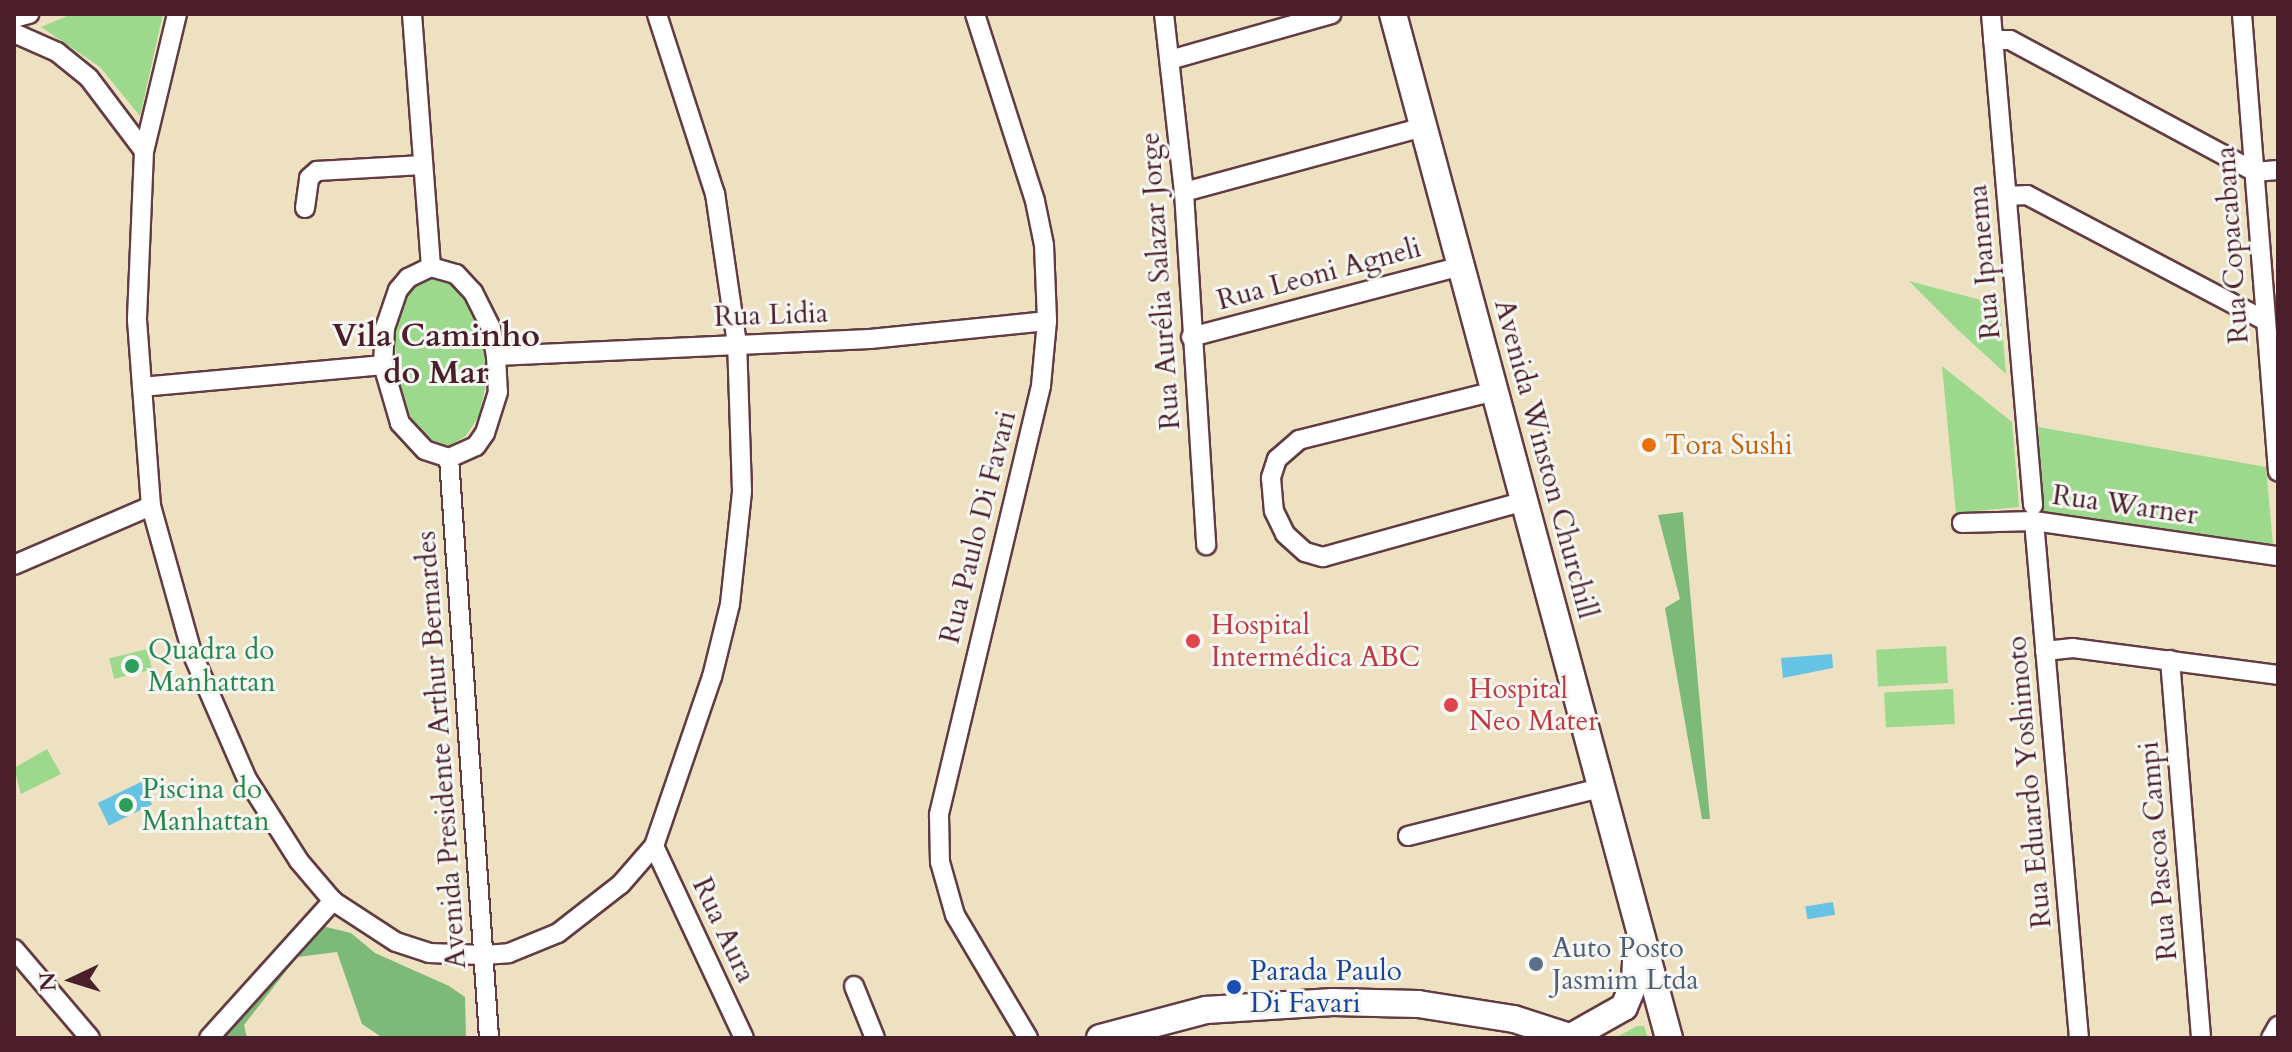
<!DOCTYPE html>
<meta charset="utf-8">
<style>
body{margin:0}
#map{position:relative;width:2292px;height:1052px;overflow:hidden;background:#ede1c2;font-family:Cardo,serif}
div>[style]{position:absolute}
.green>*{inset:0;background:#9cd98d;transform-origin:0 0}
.forest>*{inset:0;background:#7db978}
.water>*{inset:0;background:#66c3e4;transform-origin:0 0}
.roads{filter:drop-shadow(2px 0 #623c42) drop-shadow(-2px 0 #623c42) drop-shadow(0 2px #623c42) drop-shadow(0 -2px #623c42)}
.minor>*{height:18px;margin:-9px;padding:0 9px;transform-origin:9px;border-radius:9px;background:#fff}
.secondary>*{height:26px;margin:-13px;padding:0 13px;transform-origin:13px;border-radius:13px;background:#fff}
.dots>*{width:22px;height:22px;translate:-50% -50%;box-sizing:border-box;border:4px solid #f6f6f2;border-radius:50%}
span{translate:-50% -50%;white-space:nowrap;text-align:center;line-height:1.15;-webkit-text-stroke:6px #f6f6f2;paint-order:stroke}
.street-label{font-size:28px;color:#4a1f2b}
.food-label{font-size:28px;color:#c56008}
.left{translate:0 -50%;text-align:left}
.health-label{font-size:28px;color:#be3a42}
.leisure-label{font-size:28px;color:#27864d}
.service-label{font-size:28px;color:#4e5e75}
.transit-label{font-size:28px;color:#164399}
.quarter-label{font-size:32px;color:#4a1f2b;font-weight:700}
.frame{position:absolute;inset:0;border:16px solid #4a1f2b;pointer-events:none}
.north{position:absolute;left:32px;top:940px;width:80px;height:80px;-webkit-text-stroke:6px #f6f6f2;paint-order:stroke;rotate:266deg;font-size:22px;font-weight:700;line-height:32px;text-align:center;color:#4a1f2b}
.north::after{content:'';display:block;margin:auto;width:28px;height:36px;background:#4a1f2b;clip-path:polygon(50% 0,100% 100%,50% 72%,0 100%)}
</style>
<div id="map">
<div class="green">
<i style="clip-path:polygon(72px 14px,163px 14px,140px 116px,100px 67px,41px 27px)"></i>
<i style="clip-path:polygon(430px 270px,457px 283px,483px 323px,490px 366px,479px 416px,466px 436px,450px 445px,438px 445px,413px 424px,398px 382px,394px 326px,407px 287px)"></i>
<i style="clip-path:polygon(1909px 281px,2000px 305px,2006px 374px,1958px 330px)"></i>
<i style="clip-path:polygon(1942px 366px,2012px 422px,2019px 507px,1956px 513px)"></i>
<i style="clip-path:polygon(2038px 427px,2266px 467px,2273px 545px,2043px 512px)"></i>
<i style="left:1946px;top:646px;width:37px;height:70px;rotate:87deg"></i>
<i style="left:147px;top:649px;width:21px;height:39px;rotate:76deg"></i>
<i style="left:1953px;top:689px;width:35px;height:69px;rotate:87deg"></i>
<i style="clip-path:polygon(47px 749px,61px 774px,21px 794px,14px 768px)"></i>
<i style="clip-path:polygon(1637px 1026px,1644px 1026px,1648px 1038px,1615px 1038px)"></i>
</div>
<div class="forest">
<i style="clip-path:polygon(1683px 512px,1710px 819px,1702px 819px,1665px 608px,1680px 599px,1658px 515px)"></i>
<i style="clip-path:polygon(301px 921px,351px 933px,375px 953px,449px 986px,465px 997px,466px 1038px,383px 1038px,362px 1024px,337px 952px,297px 957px,244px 1025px,247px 1038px,197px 1038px)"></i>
</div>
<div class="water">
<i style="clip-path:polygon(1832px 654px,1833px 668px,1783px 678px,1781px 658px)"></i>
<i style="left:141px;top:782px;width:25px;height:48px;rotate:64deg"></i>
<i style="left:1833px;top:902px;width:13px;height:28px;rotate:81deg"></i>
</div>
<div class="roads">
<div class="minor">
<i style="left:177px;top:14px;width:141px;rotate:103.5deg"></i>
<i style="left:144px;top:151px;width:169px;rotate:92.4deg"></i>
<i style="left:137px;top:320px;width:187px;rotate:85.7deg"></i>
<i style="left:151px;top:506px;width:153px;rotate:74.4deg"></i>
<i style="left:192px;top:653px;width:137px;rotate:66.4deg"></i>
<i style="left:247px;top:779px;width:97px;rotate:57.6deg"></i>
<i style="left:299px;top:861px;width:52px;rotate:49.6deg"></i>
<i style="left:333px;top:901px;width:75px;rotate:33.1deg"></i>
<i style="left:396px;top:942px;width:35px;rotate:18deg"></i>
<i style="left:429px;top:953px;width:54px;rotate:2.1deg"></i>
<i style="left:483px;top:955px;width:26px;rotate:-4deg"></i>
<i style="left:509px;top:953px;width:53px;rotate:-22.2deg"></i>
<i style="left:558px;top:933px;width:80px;rotate:-37.9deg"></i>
<i style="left:621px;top:884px;width:50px;rotate:-49deg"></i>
<i style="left:654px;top:846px;width:179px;rotate:-71.1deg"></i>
<i style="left:712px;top:677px;width:75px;rotate:-76.1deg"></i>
<i style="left:730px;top:604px;width:114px;rotate:-83.9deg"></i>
<i style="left:742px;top:491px;width:147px;rotate:-91.9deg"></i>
<i style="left:737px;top:344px;width:152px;rotate:-98.3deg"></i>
<i style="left:715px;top:194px;width:189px;rotate:-107.9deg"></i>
<i style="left:412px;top:14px;width:254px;rotate:85.7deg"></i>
<i style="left:975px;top:14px;width:196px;rotate:72.2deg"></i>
<i style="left:1035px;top:201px;width:45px;rotate:78.4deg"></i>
<i style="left:1044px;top:245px;width:76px;rotate:87.7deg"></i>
<i style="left:1047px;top:321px;width:65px;rotate:95.3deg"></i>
<i style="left:1041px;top:386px;width:441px;rotate:103.4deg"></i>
<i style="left:939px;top:815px;width:47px;rotate:88.8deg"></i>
<i style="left:940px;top:862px;width:55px;rotate:74.2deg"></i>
<i style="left:955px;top:915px;width:143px;rotate:59.3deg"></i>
<i style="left:1164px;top:14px;width:179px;rotate:83.6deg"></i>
<i style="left:1184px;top:192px;width:354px;rotate:86.4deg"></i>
<i style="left:1991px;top:14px;width:493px;rotate:85.1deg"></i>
<i style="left:2242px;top:14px;width:459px;rotate:85.5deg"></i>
<i style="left:14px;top:18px;width:16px;rotate:-15deg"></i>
<i style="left:14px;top:33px;width:47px;rotate:23.8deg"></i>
<i style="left:57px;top:52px;width:41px;rotate:39.1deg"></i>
<i style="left:89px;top:78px;width:91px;rotate:53deg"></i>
<i style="left:1993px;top:40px;width:17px"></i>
<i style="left:2010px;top:40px;width:278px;rotate:28.3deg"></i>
<i style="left:2255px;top:172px;width:23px;rotate:-5deg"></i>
<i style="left:1170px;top:60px;width:168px;rotate:-15.9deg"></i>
<i style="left:1184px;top:192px;width:249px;rotate:-15.2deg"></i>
<i style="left:2007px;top:196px;width:20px;rotate:-3deg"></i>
<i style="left:2027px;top:195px;width:270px;rotate:27.8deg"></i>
<i style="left:305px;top:208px;width:30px;rotate:-82deg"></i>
<i style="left:309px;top:178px;width:11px;rotate:-41deg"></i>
<i style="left:317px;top:171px;width:106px;rotate:-3.2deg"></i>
<i style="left:431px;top:267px;width:26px;rotate:16deg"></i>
<i style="left:456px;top:274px;width:25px;rotate:47deg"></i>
<i style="left:473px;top:292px;width:40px;rotate:63.4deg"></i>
<i style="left:491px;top:328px;width:28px;rotate:80deg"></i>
<i style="left:496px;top:356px;width:36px;rotate:87deg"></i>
<i style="left:498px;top:392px;width:43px;rotate:107.6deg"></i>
<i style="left:485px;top:433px;width:16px;rotate:125deg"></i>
<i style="left:476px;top:446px;width:30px;rotate:156deg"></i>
<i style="left:449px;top:458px;width:25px;rotate:-162deg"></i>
<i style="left:425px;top:450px;width:37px;rotate:-133deg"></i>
<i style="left:400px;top:423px;width:60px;rotate:-106.3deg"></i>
<i style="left:383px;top:365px;width:37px;rotate:-87deg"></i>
<i style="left:385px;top:328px;width:40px;rotate:-71.1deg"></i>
<i style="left:398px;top:290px;width:16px;rotate:-50deg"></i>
<i style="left:408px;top:278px;width:25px;rotate:-26deg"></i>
<i style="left:1191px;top:337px;width:279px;rotate:-14.7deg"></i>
<i style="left:496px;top:356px;width:374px;rotate:-2.6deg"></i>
<i style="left:870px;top:339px;width:178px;rotate:-5.8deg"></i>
<i style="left:142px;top:387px;width:242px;rotate:-5.2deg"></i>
<i style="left:1495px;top:391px;width:202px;rotate:166deg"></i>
<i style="left:1299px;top:440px;width:29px;rotate:139deg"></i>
<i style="left:1277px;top:459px;width:20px;rotate:108deg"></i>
<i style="left:1271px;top:478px;width:33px;rotate:85deg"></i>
<i style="left:1274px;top:511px;width:25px;rotate:64deg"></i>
<i style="left:1285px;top:534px;width:27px;rotate:42deg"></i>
<i style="left:1305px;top:552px;width:19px;rotate:16deg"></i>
<i style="left:1323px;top:557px;width:210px;rotate:-15.5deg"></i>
<i style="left:449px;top:458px;width:581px;rotate:86.05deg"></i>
<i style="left:2034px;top:521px;width:519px;rotate:85.03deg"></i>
<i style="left:1962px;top:523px;width:72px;rotate:-1.6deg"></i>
<i style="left:2034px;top:521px;width:246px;rotate:8.2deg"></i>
<i style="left:14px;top:565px;width:149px;rotate:-23.3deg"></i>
<i style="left:2045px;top:651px;width:28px;rotate:-6deg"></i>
<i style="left:2073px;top:648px;width:207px;rotate:7.5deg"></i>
<i style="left:2170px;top:660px;width:379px;rotate:85.3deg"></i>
<i style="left:1408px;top:836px;width:199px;rotate:-14deg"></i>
<i style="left:654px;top:846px;width:212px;rotate:64.9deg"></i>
<i style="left:14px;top:949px;width:117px;rotate:49.5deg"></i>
<i style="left:854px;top:986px;width:56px;rotate:68deg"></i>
<i style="left:209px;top:1038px;width:185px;rotate:-47.9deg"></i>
<i style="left:2271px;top:1038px;width:14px;rotate:-60deg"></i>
</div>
<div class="secondary">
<i style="left:1393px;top:14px;width:1061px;rotate:74.92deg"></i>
<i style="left:1571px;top:1037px;width:61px;rotate:-29.5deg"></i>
<i style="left:1624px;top:1007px;width:28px;rotate:-67deg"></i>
<i style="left:1635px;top:981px;width:33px;rotate:-87deg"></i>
<i style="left:1100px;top:1038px;width:110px;rotate:-14.8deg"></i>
<i style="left:1206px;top:1010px;width:127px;rotate:-3.6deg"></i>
<i style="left:1333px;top:1002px;width:85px;rotate:1.3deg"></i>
<i style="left:1418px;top:1004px;width:97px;rotate:8.9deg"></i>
<i style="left:1514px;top:1019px;width:61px;rotate:18.1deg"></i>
</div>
</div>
<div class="dots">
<i style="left:1649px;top:445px;background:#e8710a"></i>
<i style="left:1193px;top:641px;background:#e0444e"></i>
<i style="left:132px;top:666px;background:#2e9e5b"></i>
<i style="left:1451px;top:705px;background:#e0444e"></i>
<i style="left:126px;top:805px;background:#2e9e5b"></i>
<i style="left:1536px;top:964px;background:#5c6f8a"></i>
<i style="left:1234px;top:987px;background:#1a4fb4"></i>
</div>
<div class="street-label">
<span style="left:2232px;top:245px;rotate:-94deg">Rua Copacabana</span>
<span style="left:1984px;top:262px;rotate:-95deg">Rua Ipanema</span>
<span style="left:1319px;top:274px;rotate:-15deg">Rua Leoni Agneli</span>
<span style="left:1160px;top:281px;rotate:-94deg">Rua Aurélia Salazar Jorge</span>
<span style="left:771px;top:315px;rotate:-2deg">Rua Lidia</span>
<span style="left:1546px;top:459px;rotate:75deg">Avenida Winston Churchill</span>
<span style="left:2125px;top:505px;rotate:8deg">Rua Warner</span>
<span style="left:978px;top:527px;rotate:-76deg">Rua Paulo Di Favari</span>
<span style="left:441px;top:750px;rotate:-94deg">Avenida Presidente Arthur Bernardes</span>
<span style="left:2029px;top:782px;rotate:-95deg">Rua Eduardo Yoshimoto</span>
<span style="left:2158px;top:851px;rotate:-95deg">Rua Pascoa Campi</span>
<span style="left:724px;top:930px;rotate:65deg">Rua Aura</span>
</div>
<div class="food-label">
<span class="left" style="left:1665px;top:445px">Tora Sushi</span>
</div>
<div class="health-label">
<span class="left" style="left:1211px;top:641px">Hospital<br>Intermédica ABC</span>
<span class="left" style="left:1469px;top:705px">Hospital<br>Neo Mater</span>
</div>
<div class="leisure-label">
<span class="left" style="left:148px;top:666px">Quadra do<br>Manhattan</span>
<span class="left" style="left:142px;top:805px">Piscina do<br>Manhattan</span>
</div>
<div class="service-label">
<span class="left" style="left:1552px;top:964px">Auto Posto<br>Jasmim Ltda</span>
</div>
<div class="transit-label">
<span class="left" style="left:1250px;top:987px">Parada Paulo<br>Di Favari</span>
</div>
<div class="quarter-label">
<span style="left:436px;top:355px">Vila Caminho<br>do Mar</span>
</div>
<div class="frame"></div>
<div class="north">N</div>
</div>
